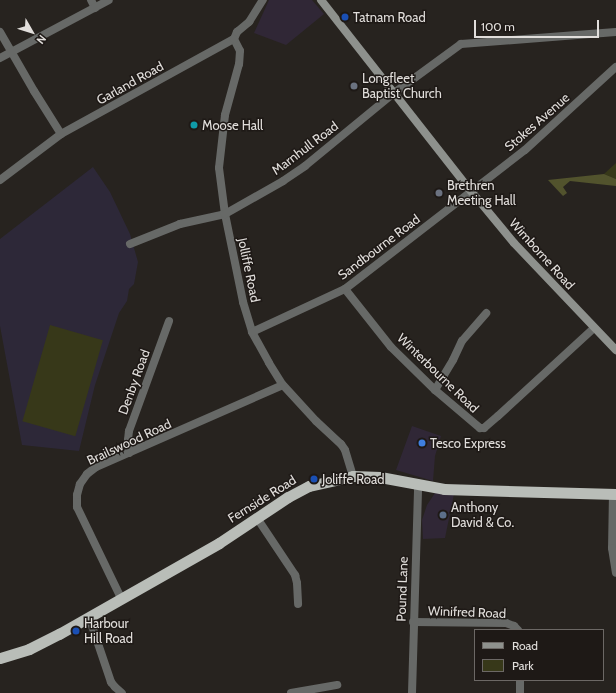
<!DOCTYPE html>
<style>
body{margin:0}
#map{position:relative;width:616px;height:693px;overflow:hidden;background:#27231f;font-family:Cabin,sans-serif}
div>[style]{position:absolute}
.commercial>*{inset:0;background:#302736}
.education>*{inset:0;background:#2d2838}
.green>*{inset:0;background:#373819;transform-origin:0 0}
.forest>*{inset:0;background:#52532d}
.minor>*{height:8px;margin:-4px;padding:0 4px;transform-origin:4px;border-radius:4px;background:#676967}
.secondary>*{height:8px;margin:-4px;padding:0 4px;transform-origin:4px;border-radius:4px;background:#8e918d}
.trunk>*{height:11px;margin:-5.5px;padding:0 5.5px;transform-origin:5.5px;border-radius:5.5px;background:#b9bdb8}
.dots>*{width:11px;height:11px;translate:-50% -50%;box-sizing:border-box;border:2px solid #1e1916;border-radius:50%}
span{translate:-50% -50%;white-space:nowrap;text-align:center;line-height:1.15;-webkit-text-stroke:3px #1e1916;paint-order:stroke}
.poi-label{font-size:13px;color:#e1dedb}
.left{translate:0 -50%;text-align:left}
.street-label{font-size:13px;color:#e1dedb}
.legend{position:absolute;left:474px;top:629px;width:130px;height:52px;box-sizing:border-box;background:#1e1916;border:1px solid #6c6865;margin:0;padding:5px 7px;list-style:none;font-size:12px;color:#e1dedb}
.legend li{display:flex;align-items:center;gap:8px;height:20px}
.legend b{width:20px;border:1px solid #6c6865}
.north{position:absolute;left:12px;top:12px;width:40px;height:40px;-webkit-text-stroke:3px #1e1916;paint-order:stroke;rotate:129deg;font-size:11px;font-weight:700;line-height:16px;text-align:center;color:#e1dedb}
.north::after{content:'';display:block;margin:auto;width:14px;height:18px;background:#e1dedb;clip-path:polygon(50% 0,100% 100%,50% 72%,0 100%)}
.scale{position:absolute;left:474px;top:20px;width:125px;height:18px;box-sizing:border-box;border:2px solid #e1dedb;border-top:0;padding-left:5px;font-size:12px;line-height:14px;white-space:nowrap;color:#e1dedb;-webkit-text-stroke:3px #1e1916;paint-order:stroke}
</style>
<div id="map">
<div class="commercial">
<i style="clip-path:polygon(269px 0,312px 0,324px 14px,286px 45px,254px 33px)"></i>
<i style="clip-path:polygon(412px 426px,441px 436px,435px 456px,433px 481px,396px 470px)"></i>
<i style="clip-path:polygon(435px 493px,454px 494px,445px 538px,423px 539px,422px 520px,427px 505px)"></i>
</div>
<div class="education">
<i style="clip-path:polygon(93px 167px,110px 192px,130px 234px,138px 262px,134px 284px,129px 289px,127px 301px,119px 313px,95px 385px,79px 451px,22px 445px,0 326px,0 239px)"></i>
</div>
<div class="green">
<i style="clip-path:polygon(616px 163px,616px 179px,604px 174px)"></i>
<i style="left:50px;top:325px;width:55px;height:100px;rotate:16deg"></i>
</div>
<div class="forest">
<i style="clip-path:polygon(604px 174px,616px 179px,616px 186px,570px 181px,563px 187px,567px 193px,563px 196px,548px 180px)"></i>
</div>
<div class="minor">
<i style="left:91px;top:0;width:9px;rotate:63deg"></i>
<i style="left:0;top:32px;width:68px;rotate:60deg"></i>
<i style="left:34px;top:91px;width:51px;rotate:57.9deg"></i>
<i style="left:234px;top:39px;width:13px;rotate:63deg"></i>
<i style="left:240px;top:51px;width:13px;rotate:94deg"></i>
<i style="left:239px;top:64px;width:53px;rotate:105.4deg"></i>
<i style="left:225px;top:115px;width:53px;rotate:96.5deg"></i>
<i style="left:219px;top:168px;width:46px;rotate:82.6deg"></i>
<i style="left:225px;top:214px;width:90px;rotate:78.4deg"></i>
<i style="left:243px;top:302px;width:31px;rotate:73deg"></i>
<i style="left:252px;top:332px;width:35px;rotate:61deg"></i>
<i style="left:269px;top:363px;width:26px;rotate:58deg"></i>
<i style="left:283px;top:385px;width:49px;rotate:47.5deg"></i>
<i style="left:316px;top:421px;width:34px;rotate:43deg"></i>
<i style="left:341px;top:444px;width:7px;rotate:56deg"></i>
<i style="left:345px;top:450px;width:27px;rotate:73deg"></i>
<i style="left:0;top:58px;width:123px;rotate:-28deg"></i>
<i style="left:0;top:180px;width:76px;rotate:-37deg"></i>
<i style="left:61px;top:134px;width:197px;rotate:-28.8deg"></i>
<i style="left:234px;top:39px;width:8px;rotate:-67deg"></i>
<i style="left:237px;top:32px;width:16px;rotate:-40deg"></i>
<i style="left:249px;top:22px;width:26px;rotate:-58deg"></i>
<i style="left:130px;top:244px;width:54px;rotate:-21.8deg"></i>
<i style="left:180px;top:224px;width:46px;rotate:-12.5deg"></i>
<i style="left:225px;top:214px;width:67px;rotate:-29.6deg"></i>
<i style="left:283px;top:181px;width:27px;rotate:-34deg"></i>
<i style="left:305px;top:166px;width:115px;rotate:-39.4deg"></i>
<i style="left:394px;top:93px;width:83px;rotate:-36.2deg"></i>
<i style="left:461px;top:44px;width:155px;rotate:-4.4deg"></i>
<i style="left:345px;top:289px;width:74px;rotate:51.6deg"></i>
<i style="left:391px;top:347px;width:62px;rotate:44.3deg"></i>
<i style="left:435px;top:390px;width:59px;rotate:40.2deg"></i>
<i style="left:480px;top:428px;width:4px"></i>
<i style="left:484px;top:428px;width:18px;rotate:-41deg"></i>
<i style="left:498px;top:416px;width:130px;rotate:-42.5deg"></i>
<i style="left:252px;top:332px;width:102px;rotate:-24.8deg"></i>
<i style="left:345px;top:289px;width:227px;rotate:-37.7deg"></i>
<i style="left:525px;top:150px;width:123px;rotate:-42.4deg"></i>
<i style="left:435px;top:390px;width:35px;rotate:-59deg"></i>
<i style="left:453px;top:360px;width:21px;rotate:-65deg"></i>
<i style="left:462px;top:341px;width:37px;rotate:-49deg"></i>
<i style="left:129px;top:453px;width:13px;rotate:-94deg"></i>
<i style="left:128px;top:440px;width:9px;rotate:-84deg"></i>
<i style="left:129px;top:431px;width:117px;rotate:-70deg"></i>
<i style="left:613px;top:493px;width:55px;rotate:91deg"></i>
<i style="left:612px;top:548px;width:25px;rotate:81deg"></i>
<i style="left:257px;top:518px;width:69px;rotate:56.3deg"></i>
<i style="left:295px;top:575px;width:8px;rotate:76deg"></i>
<i style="left:297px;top:583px;width:21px;rotate:87deg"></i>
<i style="left:121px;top:598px;width:101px;rotate:-115.8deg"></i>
<i style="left:77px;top:507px;width:12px;rotate:-90deg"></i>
<i style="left:77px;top:495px;width:11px;rotate:-75deg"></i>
<i style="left:80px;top:484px;width:12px;rotate:-55deg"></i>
<i style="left:87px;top:474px;width:11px;rotate:-38deg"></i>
<i style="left:96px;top:467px;width:204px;rotate:-23.7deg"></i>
<i style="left:89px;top:617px;width:69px;rotate:71.3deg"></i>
<i style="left:111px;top:682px;width:6px;rotate:51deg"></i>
<i style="left:115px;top:687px;width:9px;rotate:41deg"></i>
<i style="left:413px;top:622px;width:93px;rotate:0.6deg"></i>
<i style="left:506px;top:623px;width:9px;rotate:21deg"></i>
<i style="left:514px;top:626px;width:6px;rotate:45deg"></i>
<i style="left:291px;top:693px;width:47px;rotate:-9.9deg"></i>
<i style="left:412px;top:693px;width:208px;rotate:-88.3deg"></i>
<i style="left:520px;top:693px;width:13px;rotate:-90deg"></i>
</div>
<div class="secondary">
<i style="left:321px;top:0;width:243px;rotate:51.9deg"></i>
<i style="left:471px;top:191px;width:67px;rotate:50.4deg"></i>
<i style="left:514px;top:243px;width:148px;rotate:46.4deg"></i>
</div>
<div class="trunk">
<i style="left:0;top:658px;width:30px;rotate:-17deg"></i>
<i style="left:29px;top:649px;width:34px;rotate:-27deg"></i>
<i style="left:59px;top:634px;width:184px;rotate:-29.6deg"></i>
<i style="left:219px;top:543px;width:83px;rotate:-33.7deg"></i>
<i style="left:288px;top:497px;width:24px;rotate:-28deg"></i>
<i style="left:309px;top:486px;width:45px;rotate:-12.8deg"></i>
<i style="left:353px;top:476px;width:27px;rotate:2deg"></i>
<i style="left:380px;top:477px;width:65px;rotate:10.6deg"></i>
<i style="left:444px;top:489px;width:172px;rotate:1.7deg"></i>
</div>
<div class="dots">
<i style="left:345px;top:17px;background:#1a4fb4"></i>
<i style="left:354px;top:86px;background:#6b7280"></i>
<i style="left:194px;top:125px;background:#0f9aa8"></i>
<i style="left:439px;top:193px;background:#6b7280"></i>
<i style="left:422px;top:443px;background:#3f7fe0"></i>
<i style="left:314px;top:479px;background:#1a4fb4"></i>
<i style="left:443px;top:515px;background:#5c6f8a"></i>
<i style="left:76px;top:631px;background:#1a4fb4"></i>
</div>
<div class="poi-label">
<span class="left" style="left:353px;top:17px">Tatnam Road</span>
<span class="left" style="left:362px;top:86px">Longfleet<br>Baptist Church</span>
<span class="left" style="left:202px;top:125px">Moose Hall</span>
<span class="left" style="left:447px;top:193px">Brethren<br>Meeting Hall</span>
<span class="left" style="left:430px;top:443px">Tesco Express</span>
<span class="left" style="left:322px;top:479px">Joliffe Road</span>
<span class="left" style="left:451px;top:515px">Anthony<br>David &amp; Co.</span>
<span class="left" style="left:84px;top:631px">Harbour<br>Hill Road</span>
</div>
<div class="street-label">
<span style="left:130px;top:83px;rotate:-29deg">Garland Road</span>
<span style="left:537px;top:122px;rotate:-41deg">Stokes Avenue</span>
<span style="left:305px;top:148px;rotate:-37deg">Marnhull Road</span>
<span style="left:379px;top:247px;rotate:-37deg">Sandbourne Road</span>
<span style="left:542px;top:254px;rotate:48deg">Wimborne Road</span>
<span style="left:249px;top:270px;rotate:78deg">Jolliffe Road</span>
<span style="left:438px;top:373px;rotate:44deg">Winterbourne Road</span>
<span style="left:134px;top:382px;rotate:-70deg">Denby Road</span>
<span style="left:129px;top:442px;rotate:-25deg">Brailswood Road</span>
<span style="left:262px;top:499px;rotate:-32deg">Fernside Road</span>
<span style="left:402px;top:589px;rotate:-88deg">Pound Lane</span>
<span style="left:467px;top:612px;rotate:2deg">Winifred Road</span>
</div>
<ul class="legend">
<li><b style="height:5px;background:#8e918d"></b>Road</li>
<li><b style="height:11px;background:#373819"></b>Park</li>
</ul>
<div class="north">N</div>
<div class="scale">100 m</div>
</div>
